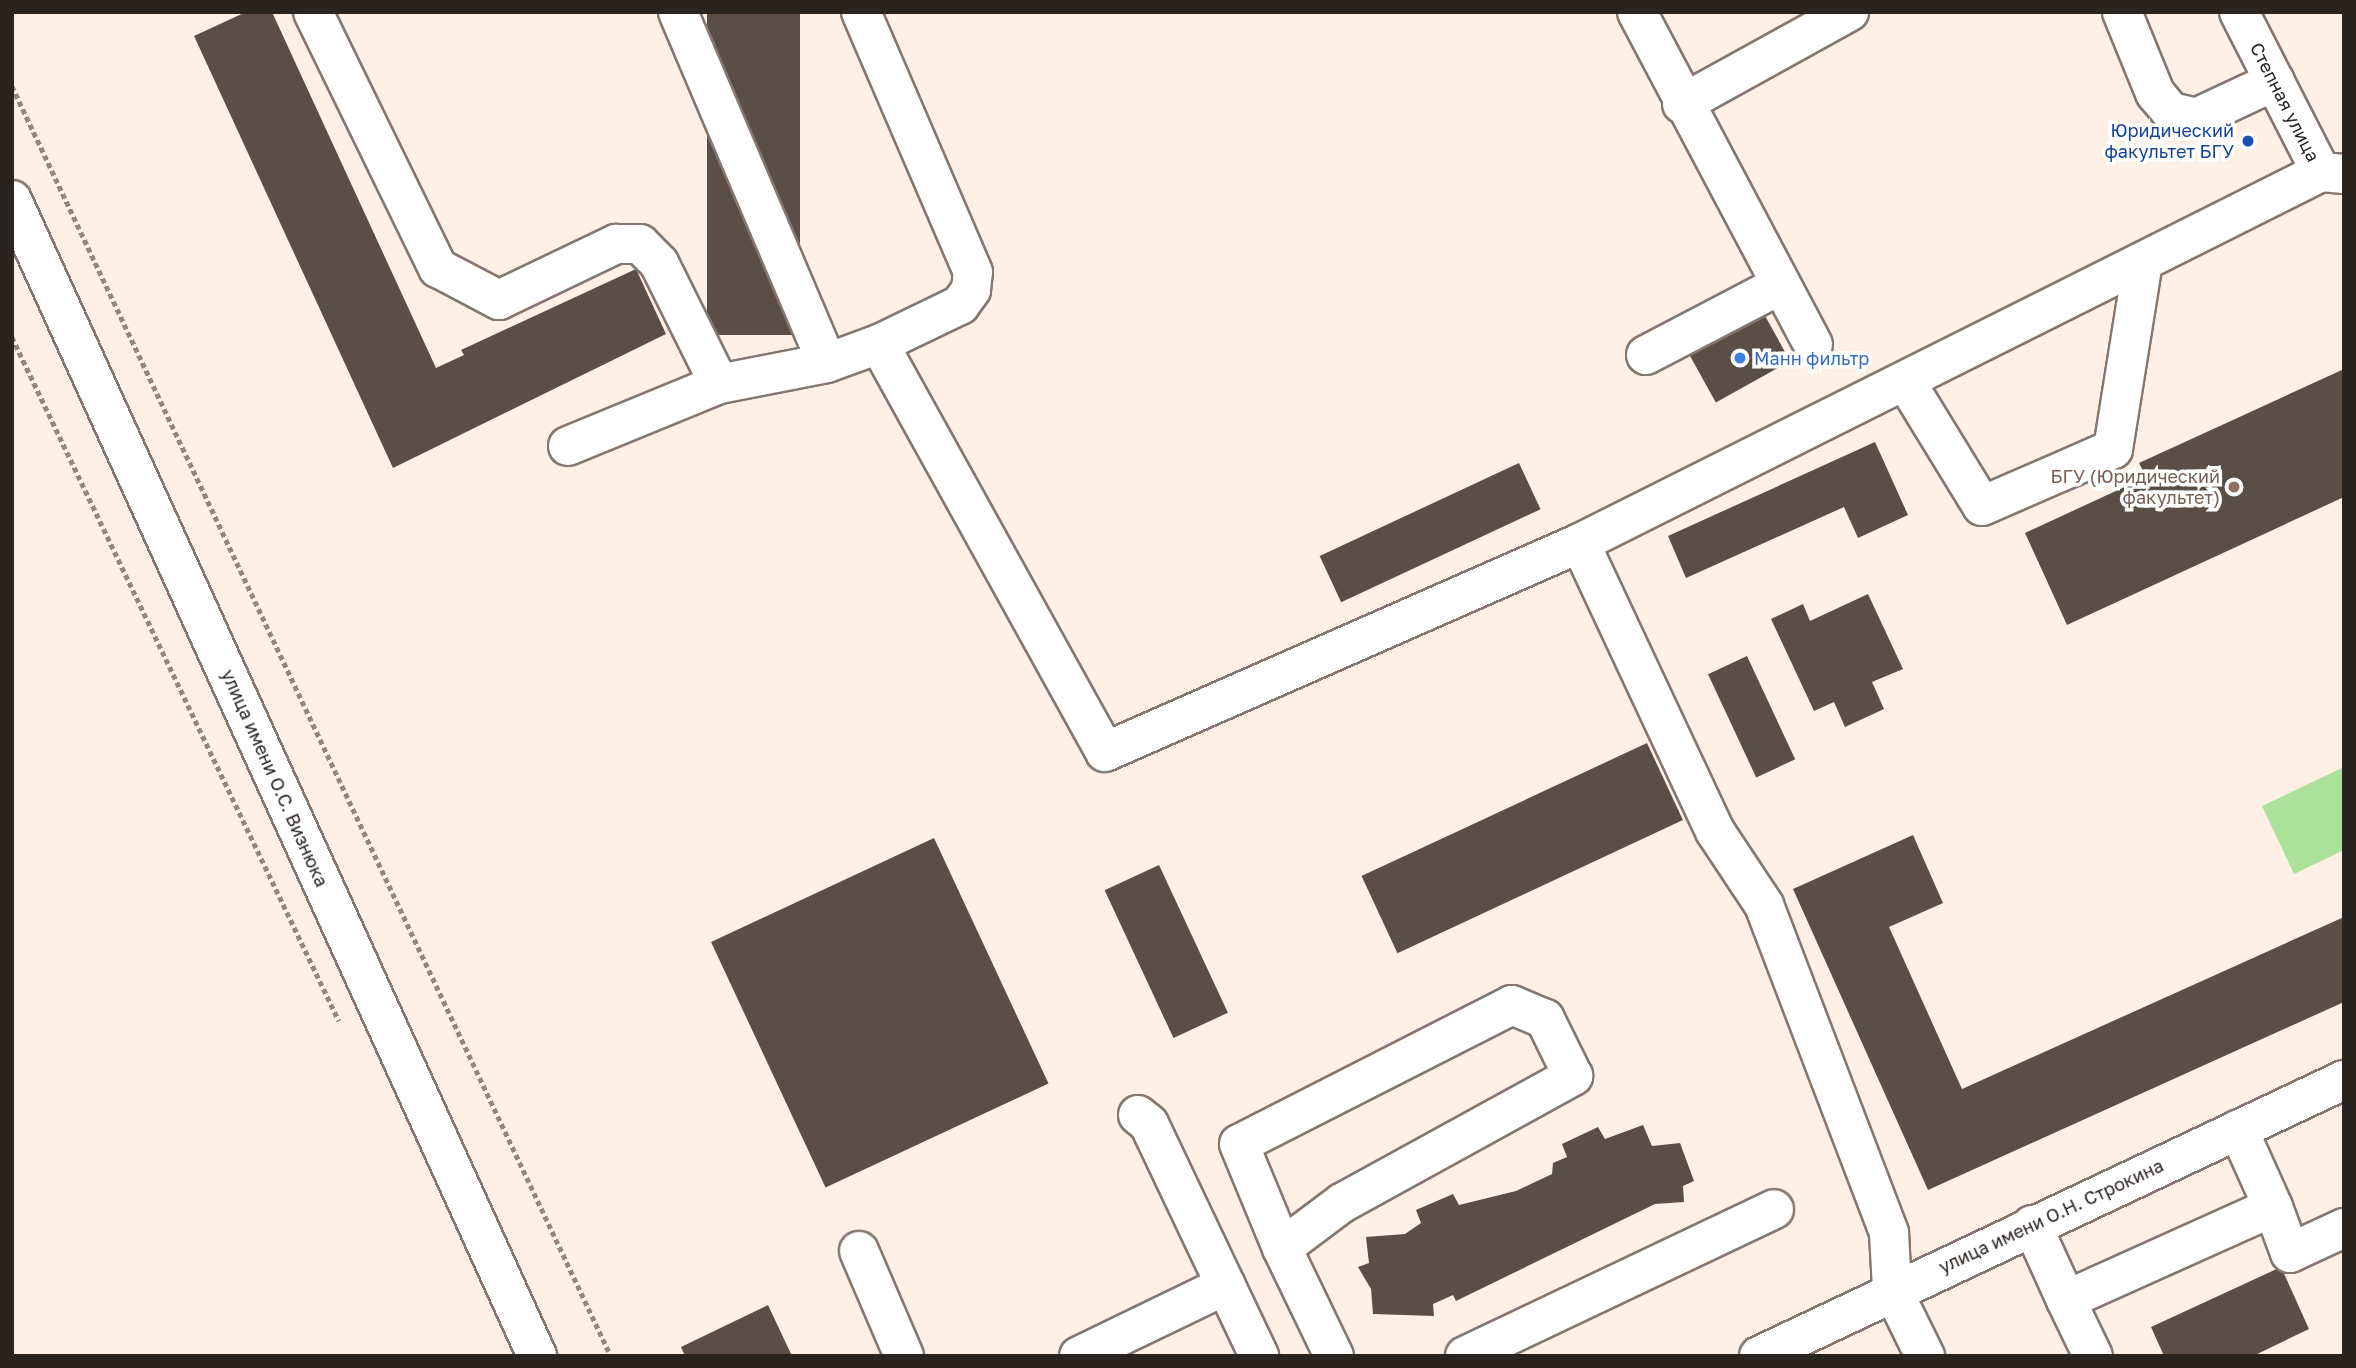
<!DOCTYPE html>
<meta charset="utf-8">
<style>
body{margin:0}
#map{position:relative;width:2356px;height:1368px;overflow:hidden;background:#fff0e6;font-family:"Golos Text",sans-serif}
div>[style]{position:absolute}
.green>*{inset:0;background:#ace199}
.building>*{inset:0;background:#5a4e46;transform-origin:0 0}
.path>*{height:4.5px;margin-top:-2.25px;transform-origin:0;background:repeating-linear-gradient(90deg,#918680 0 5px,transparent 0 8.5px)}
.roads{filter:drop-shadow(2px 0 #85776f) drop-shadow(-2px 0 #85776f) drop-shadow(0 2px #85776f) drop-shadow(0 -2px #85776f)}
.minor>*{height:38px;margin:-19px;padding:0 19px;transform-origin:19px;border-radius:19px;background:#fff}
.dots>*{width:19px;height:19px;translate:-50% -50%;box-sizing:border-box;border:4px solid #fff;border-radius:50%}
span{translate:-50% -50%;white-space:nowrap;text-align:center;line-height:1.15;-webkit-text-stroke:7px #fff;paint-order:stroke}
.street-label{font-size:18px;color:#2a2421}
.transit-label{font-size:18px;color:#164399}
.right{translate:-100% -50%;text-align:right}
.shop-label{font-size:18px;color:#366cbe}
.left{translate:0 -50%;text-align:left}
.education-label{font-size:18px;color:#785e54}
.frame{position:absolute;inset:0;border:14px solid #2a2421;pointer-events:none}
</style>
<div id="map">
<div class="green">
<i style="clip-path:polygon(2344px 767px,2344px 850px,2294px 874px,2262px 806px)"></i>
</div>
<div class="building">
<i style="clip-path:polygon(246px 12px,272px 12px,436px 368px,464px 355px,461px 350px,636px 269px,666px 334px,393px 468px,194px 36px)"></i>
<i style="left:707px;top:12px;width:93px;height:323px"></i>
<i style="left:1764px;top:314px;width:54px;height:85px;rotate:61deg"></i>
<i style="clip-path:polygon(2344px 369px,2344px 497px,2067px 625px,2025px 533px,2146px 477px,2139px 463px)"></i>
<i style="clip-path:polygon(1875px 442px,1908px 515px,1858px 538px,1844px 507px,1686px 578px,1668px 536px)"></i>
<i style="left:1519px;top:463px;width:51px;height:220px;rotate:65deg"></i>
<i style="clip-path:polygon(1868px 594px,1903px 669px,1872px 682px,1884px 709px,1845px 727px,1834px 702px,1814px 711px,1771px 619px,1803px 604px,1810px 621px)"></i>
<i style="left:1747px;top:656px;width:114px;height:43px;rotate:65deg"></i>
<i style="left:1647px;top:743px;width:85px;height:315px;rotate:65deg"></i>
<i style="clip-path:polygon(1913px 835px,1943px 903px,1889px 927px,1962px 1089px,2344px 917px,2344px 1002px,1928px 1190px,1793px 889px)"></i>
<i style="left:934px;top:838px;width:271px;height:246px;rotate:65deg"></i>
<i style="left:1159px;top:865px;width:163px;height:60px;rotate:65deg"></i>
<i style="clip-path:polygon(1643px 1125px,1652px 1146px,1680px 1143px,1694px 1181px,1683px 1186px,1684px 1202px,1655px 1204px,1456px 1301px,1453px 1295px,1433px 1304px,1434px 1316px,1373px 1314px,1371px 1289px,1358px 1267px,1369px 1263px,1366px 1237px,1405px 1234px,1421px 1223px,1416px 1210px,1453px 1194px,1459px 1205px,1516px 1191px,1552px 1174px,1553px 1163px,1567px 1157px,1562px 1144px,1598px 1127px,1605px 1139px)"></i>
<i style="clip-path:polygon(2281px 1267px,2309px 1329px,2253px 1356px,2164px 1356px,2151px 1327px)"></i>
<i style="clip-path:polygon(768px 1305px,792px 1356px,685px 1356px,681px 1347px)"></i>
</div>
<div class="path">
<i style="left:12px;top:86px;width:1404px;rotate:64.75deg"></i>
<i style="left:12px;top:337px;width:758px;rotate:64.45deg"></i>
</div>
<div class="roads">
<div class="minor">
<i style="left:313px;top:12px;width:285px;rotate:64deg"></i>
<i style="left:438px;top:268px;width:69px;rotate:27.7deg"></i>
<i style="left:499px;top:300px;width:130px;rotate:-25.6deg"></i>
<i style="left:616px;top:244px;width:24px"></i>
<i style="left:640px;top:244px;width:27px;rotate:45deg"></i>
<i style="left:659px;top:263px;width:135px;rotate:63.6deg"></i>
<i style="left:678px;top:12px;width:381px;rotate:67deg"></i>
<i style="left:1637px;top:12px;width:376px;rotate:62.1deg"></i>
<i style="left:2122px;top:12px;width:87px;rotate:67.8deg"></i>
<i style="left:2155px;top:93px;width:25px;rotate:50deg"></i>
<i style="left:2171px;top:112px;width:26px;rotate:13deg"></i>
<i style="left:2196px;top:118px;width:87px;rotate:-25.1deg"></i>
<i style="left:2239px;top:12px;width:180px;rotate:62.9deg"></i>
<i style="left:2321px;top:172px;width:23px;rotate:5deg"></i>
<i style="left:1682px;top:104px;width:191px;rotate:-28.9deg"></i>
<i style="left:12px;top:200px;width:1270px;rotate:65.57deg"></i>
<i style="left:879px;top:344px;width:466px;rotate:61deg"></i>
<i style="left:1105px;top:752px;width:519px;rotate:-23.75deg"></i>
<i style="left:1580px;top:543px;width:829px;rotate:-26.6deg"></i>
<i style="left:1646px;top:355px;width:151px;rotate:-27.6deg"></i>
<i style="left:1906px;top:382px;width:145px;rotate:58.5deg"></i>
<i style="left:1982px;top:506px;width:143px;rotate:-23.5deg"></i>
<i style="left:2113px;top:449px;width:184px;rotate:-80.9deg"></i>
<i style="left:568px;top:446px;width:163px;rotate:-22.3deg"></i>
<i style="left:719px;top:384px;width:110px;rotate:-11deg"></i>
<i style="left:827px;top:363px;width:55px;rotate:-20.1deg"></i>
<i style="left:879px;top:344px;width:90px;rotate:-25.7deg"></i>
<i style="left:960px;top:305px;width:19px;rotate:-54deg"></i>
<i style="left:971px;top:290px;width:18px;rotate:-84deg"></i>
<i style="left:973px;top:272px;width:283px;rotate:-113.3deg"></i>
<i style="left:1580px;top:543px;width:318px;rotate:64.9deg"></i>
<i style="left:1715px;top:831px;width:89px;rotate:56.5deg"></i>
<i style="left:1764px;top:905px;width:351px;rotate:69.1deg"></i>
<i style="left:1889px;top:1233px;width:56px;rotate:86.9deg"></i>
<i style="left:1892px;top:1289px;width:75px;rotate:63.8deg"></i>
<i style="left:1138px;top:1115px;width:14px;rotate:39deg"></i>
<i style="left:1149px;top:1124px;width:257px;rotate:64.6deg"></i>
<i style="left:2273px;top:1207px;width:49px;rotate:69.7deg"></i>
<i style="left:2290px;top:1253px;width:60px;rotate:-24.8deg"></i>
<i style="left:2032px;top:1225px;width:82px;rotate:65.6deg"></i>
<i style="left:2066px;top:1300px;width:227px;rotate:-24.2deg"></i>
<i style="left:2273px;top:1207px;width:85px;rotate:-114.2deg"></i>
<i style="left:1282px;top:1248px;width:75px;rotate:-36.9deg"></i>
<i style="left:1342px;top:1203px;width:264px;rotate:-28.8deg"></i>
<i style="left:1573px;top:1076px;width:64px;rotate:-116.2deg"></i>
<i style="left:1545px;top:1019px;width:36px;rotate:-157deg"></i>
<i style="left:1512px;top:1005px;width:306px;rotate:153deg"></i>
<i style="left:1239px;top:1144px;width:113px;rotate:67.5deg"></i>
<i style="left:1282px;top:1248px;width:120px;rotate:64.3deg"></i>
<i style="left:859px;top:1251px;width:114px;rotate:66.8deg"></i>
<i style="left:2066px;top:1300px;width:62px;rotate:64.3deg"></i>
<i style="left:1079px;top:1356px;width:163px;rotate:-25.8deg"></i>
<i style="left:1465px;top:1356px;width:342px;rotate:-25.4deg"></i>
<i style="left:1759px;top:1356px;width:647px;rotate:-25.26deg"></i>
</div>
</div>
<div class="dots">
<i style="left:2248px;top:141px;background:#1a4fb4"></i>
<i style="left:1740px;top:358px;background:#3f7fe0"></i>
<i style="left:2234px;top:487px;background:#8d6e63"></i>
</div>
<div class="street-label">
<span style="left:2285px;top:102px;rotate:63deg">Степная улица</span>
<span style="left:275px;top:778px;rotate:66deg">улица имени О.С. Визнюка</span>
<span style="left:2051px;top:1216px;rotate:-25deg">улица имени О.Н. Строкина</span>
</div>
<div class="transit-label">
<span class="right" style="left:2234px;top:141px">Юридический<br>факультет БГУ</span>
</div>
<div class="shop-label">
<span class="left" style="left:1754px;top:358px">Манн фильтр</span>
</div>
<div class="education-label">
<span class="right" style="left:2220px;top:487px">БГУ (Юридический<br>факультет)</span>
</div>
<div class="frame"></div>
</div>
